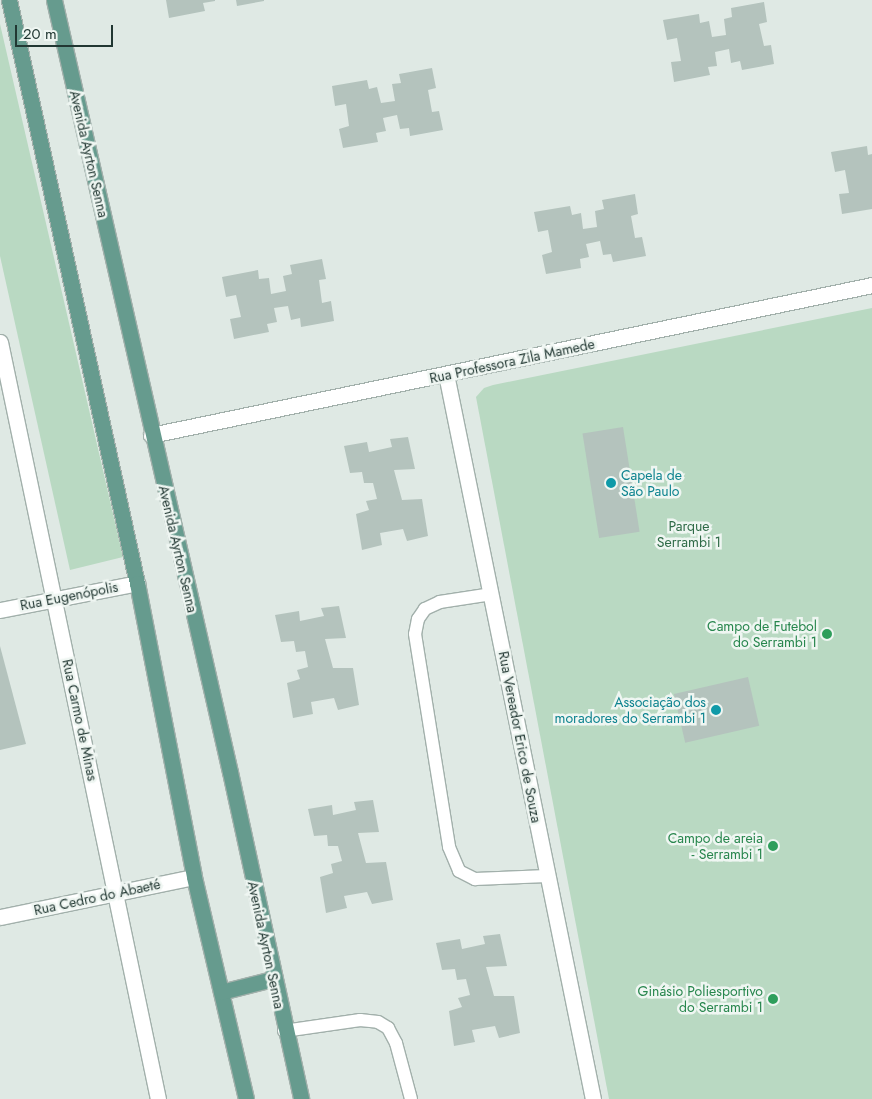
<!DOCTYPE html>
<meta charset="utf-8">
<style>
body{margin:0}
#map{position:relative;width:872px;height:1099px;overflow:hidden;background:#dfe9e4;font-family:Jost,sans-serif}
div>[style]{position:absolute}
.green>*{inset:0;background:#b9d9c2}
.building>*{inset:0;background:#b4c3bd;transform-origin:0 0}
.roads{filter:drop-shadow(1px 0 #a2b0ab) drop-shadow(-1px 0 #a2b0ab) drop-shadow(0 1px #a2b0ab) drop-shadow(0 -1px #a2b0ab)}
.lane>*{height:12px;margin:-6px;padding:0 6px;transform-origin:6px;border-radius:6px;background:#fff}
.street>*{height:15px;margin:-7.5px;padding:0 7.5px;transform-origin:7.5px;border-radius:7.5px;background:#fff}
.primary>*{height:15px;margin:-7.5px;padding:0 7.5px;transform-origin:7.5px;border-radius:7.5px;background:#669b8e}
.dots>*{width:14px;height:14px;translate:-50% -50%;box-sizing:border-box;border:2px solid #eff6f2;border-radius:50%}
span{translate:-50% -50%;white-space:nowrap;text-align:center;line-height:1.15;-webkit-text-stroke:5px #eff6f2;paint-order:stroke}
.street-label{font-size:14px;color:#213732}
.culture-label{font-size:14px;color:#0d838f}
.left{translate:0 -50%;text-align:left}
.right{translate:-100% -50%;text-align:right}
.park-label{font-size:14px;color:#2f6b47}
.leisure-label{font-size:14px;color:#27864d}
.scale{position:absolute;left:15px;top:25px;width:98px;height:22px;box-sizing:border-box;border:2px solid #213732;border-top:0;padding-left:6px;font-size:15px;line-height:18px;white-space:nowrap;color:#213732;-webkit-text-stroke:4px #eff6f2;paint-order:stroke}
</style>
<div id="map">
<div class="green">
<i style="clip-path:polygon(0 24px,123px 557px,70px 570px,0 256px)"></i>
<i style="clip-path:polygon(872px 308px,872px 1099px,609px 1099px,476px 397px,484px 388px,493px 385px)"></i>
</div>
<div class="building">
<i style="clip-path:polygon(166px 0,215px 0,215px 1px,203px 3px,205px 11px,169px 18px)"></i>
<i style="clip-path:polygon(236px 0,264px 0,264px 1px,237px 6px)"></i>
<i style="clip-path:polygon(764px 2px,767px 22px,759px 24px,764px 46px,771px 45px,774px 64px,742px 70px,740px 61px,731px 63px,729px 49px,715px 52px,717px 66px,708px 67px,710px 75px,674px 82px,671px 62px,681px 61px,677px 38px,667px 40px,663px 20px,699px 14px,700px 23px,709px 21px,712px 37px,726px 35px,724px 19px,732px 17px,731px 8px)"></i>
<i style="clip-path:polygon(432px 68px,436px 88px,428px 90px,432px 112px,439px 111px,443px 130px,410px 136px,409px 128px,400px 129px,397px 115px,383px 118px,386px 131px,376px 133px,378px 142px,343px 148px,339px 129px,349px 126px,346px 104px,335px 106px,332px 86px,367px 80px,369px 89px,377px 87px,381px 103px,395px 101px,392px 84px,401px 83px,399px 74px)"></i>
<i style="clip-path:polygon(867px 146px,868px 155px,872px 154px,872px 209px,842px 214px,839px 194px,849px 193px,845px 170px,835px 172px,831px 152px)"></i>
<i style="clip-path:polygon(635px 194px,638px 214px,631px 216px,635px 238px,642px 237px,646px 256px,613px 262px,611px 254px,603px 255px,600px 241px,586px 244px,589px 257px,580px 259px,581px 268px,546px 274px,542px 255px,552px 252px,548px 230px,538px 232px,534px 212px,570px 206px,572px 215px,581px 213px,583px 229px,597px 227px,595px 211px,604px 209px,602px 200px)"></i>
<i style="clip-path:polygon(322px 259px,326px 279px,319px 280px,322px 303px,331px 301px,334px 321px,301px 327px,300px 318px,291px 320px,288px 306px,274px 308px,277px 322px,267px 324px,269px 332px,234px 339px,230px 319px,241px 317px,236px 295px,226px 297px,222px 277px,258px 270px,259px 279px,269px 278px,271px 294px,286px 291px,283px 276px,292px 274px,290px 265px)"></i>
<i style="left:623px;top:427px;width:106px;height:41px;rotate:81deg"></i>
<i style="clip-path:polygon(408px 437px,415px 469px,394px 470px,402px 500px,422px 499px,428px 536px,407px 541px,403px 529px,380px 533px,382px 545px,362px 550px,356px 514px,369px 510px,366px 501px,377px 499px,373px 483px,364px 483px,362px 472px,350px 473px,344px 446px,367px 442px,369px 452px,392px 447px,390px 439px)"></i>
<i style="clip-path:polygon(339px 606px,346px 638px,325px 639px,333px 668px,353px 668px,359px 705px,338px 710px,334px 698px,311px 702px,313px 714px,293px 718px,287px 683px,300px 679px,297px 670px,308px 667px,305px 651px,296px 652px,294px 641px,281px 642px,275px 615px,299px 611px,300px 621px,324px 616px,321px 608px)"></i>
<i style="clip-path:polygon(0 646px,26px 744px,0 750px)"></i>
<i style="left:748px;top:677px;width:50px;height:76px;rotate:77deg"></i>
<i style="clip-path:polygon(373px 800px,379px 832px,358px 833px,366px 863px,386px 862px,393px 900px,372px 904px,367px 892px,344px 896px,347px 908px,326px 913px,320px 877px,333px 873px,331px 864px,342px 861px,338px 846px,328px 846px,327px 835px,314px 836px,308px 809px,332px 805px,333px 815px,356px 810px,354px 802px)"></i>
<i style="clip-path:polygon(500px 934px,507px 966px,486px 967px,494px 996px,514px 996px,520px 1033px,499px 1038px,495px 1026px,472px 1030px,475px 1042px,454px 1046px,449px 1011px,462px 1007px,458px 998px,470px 995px,466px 979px,457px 980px,455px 969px,442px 970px,436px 943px,460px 939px,462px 949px,485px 944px,483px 936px)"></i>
</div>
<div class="roads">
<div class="lane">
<i style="left:492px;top:594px;width:53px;rotate:171.3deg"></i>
<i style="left:440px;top:602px;width:17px;rotate:155deg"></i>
<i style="left:425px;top:609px;width:12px;rotate:125deg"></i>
<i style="left:418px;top:619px;width:15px;rotate:101deg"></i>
<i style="left:415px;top:634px;width:216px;rotate:80.9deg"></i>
<i style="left:449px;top:847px;width:26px;rotate:67deg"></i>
<i style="left:459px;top:871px;width:18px;rotate:27deg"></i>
<i style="left:475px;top:879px;width:72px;rotate:-2.4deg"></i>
<i style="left:284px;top:1031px;width:77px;rotate:-8.2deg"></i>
<i style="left:360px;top:1020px;width:18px;rotate:6deg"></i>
<i style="left:378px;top:1022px;width:12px;rotate:31deg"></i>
<i style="left:388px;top:1028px;width:17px;rotate:62deg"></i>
<i style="left:396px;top:1043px;width:58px;rotate:75deg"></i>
</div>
<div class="street">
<i style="left:0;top:342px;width:773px;rotate:78.21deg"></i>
<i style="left:446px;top:374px;width:740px;rotate:78.54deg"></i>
<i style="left:151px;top:435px;width:736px;rotate:-11.75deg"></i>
<i style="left:0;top:610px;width:140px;rotate:-11.1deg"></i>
<i style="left:0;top:917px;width:198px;rotate:-11.7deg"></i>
</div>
<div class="primary">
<i style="left:9px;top:0;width:597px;rotate:77.62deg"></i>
<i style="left:137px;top:583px;width:299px;rotate:79deg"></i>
<i style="left:194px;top:877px;width:228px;rotate:76.8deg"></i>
<i style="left:54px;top:0;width:792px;rotate:77.16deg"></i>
<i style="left:230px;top:772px;width:335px;rotate:77.7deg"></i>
<i style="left:221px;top:992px;width:53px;rotate:-14.3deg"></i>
</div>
</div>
<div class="dots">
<i style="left:611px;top:483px;background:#0f9aa8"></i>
<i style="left:827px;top:634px;background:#2e9e5b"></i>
<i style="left:716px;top:710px;background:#0f9aa8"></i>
<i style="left:773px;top:846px;background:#2e9e5b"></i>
<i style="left:773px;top:999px;background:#2e9e5b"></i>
</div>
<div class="street-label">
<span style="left:89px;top:154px;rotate:77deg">Avenida Ayrton Senna</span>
<span style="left:512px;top:361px;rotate:-12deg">Rua Professora Zila Mamede</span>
<span style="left:178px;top:549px;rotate:77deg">Avenida Ayrton Senna</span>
<span style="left:69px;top:596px;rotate:-11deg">Rua Eugenópolis</span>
<span style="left:80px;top:720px;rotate:78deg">Rua Carmo de Minas</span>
<span style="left:520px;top:737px;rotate:79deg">Rua Vereador Erico de Souza</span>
<span style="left:97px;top:897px;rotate:-12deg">Rua Cedro do Abaeté</span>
<span style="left:266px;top:945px;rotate:78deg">Avenida Ayrton Senna</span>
</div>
<div class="culture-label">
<span class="left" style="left:621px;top:483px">Capela de<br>São Paulo</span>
<span class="right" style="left:706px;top:710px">Associação dos<br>moradores do Serrambi 1</span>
</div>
<div class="park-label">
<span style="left:689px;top:534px">Parque<br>Serrambi 1</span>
</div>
<div class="leisure-label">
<span class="right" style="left:817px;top:634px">Campo de Futebol<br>do Serrambi 1</span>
<span class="right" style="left:763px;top:846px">Campo de areia<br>- Serrambi 1</span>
<span class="right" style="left:763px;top:999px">Ginásio Poliesportivo<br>do Serrambi 1</span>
</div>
<div class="scale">20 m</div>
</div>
